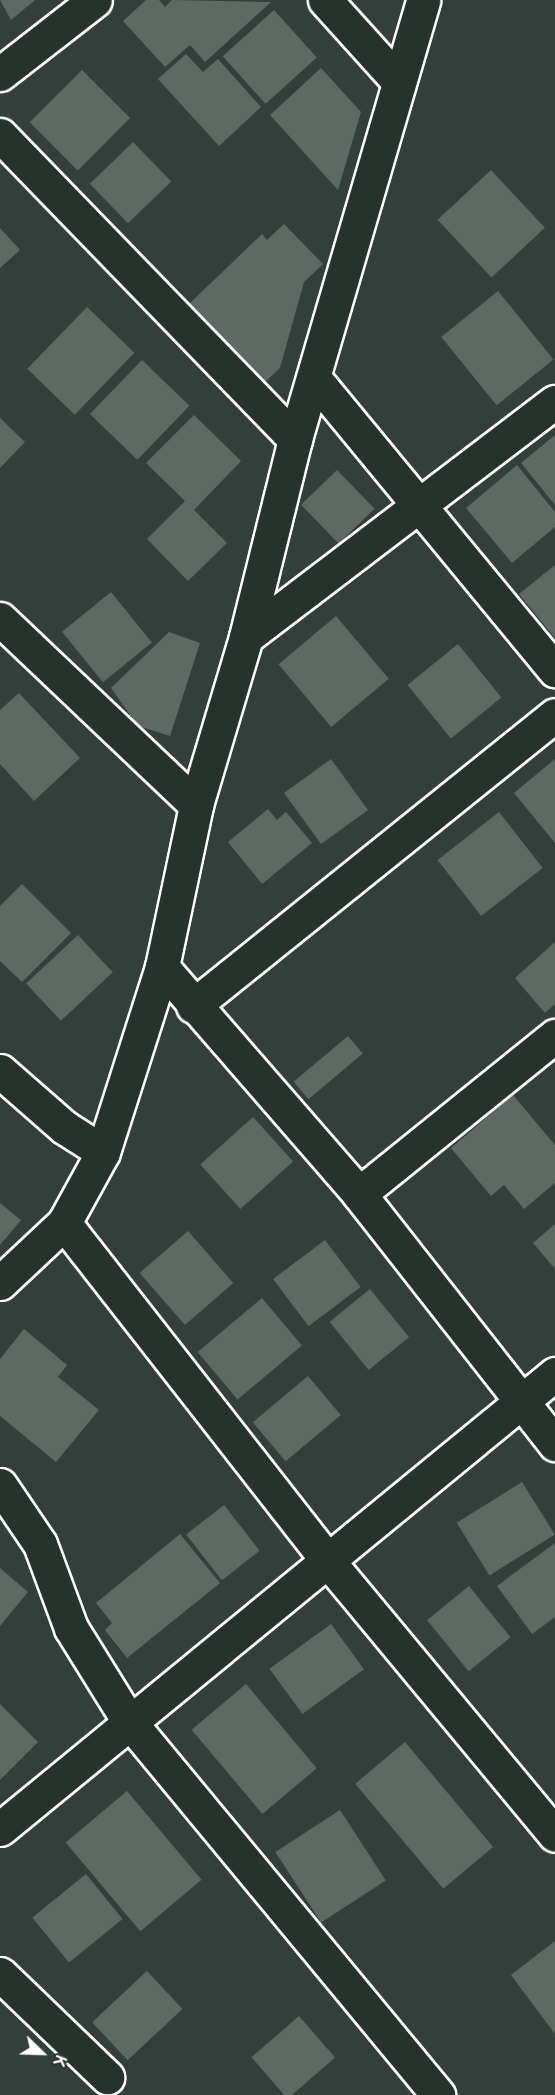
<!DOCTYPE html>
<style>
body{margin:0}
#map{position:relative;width:555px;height:2095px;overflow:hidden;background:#333f3a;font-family:"Balsamiq Sans",sans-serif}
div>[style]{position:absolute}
.building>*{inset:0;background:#5f6964;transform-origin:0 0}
.roads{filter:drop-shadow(2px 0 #fff) drop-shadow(-2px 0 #fff) drop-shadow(0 2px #fff) drop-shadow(0 -2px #fff)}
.street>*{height:33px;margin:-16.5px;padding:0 16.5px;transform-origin:16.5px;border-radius:16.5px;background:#26332d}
span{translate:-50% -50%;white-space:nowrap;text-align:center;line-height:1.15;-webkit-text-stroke:5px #26332d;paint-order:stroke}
.north{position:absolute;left:12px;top:2023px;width:60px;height:60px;-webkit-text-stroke:4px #26332d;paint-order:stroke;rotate:113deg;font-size:16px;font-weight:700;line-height:24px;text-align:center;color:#fff}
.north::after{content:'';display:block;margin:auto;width:21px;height:27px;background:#fff;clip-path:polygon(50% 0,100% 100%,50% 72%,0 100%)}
</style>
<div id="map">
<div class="building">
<i style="clip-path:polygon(0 0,35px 0,11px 20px)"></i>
<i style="clip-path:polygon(146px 0,159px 0,165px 7px,172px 0,271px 2px,205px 62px,190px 45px,165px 67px,123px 21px)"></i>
<i style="left:274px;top:10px;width:64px;height:69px;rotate:48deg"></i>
<i style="clip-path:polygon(186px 54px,203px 72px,218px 59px,261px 107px,219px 146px,158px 79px)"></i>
<i style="clip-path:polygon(321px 68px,361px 112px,338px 190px,270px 115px)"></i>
<i style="left:82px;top:70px;width:68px;height:74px;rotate:45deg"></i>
<i style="left:133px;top:142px;width:55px;height:60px;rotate:46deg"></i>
<i style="left:491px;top:170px;width:79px;height:73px;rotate:47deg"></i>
<i style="clip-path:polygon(284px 224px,323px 264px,304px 282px,280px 368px,263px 384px,189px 304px,262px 234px,267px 240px)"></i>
<i style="clip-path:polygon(0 228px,20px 250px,0 268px)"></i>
<i style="left:498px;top:291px;width:88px;height:73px;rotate:51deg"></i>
<i style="left:87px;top:307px;width:66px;height:86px;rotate:44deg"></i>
<i style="left:142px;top:360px;width:66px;height:75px;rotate:44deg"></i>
<i style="clip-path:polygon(194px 415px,241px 461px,194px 510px,227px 543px,188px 581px,147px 539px,185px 501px,146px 463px)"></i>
<i style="clip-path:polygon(0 418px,25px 442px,0 468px)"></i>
<i style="clip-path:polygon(555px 435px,555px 505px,521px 463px)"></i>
<i style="clip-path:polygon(517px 465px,555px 512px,555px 527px,512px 563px,466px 508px)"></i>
<i style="left:337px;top:470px;width:54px;height:50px;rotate:46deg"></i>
<i style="clip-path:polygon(555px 565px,555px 638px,519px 594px)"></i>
<i style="left:111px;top:592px;width:65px;height:63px;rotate:51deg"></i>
<i style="left:336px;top:616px;width:82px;height:75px;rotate:50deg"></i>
<i style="clip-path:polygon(169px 632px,200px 643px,170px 736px,138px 726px,111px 688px)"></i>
<i style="left:458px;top:644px;width:69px;height:65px;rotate:51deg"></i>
<i style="clip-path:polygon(19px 693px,80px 758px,34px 801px,0 764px,0 710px)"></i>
<i style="left:331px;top:759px;width:63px;height:58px;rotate:54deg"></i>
<i style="clip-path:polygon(555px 759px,555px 843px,514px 793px)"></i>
<i style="clip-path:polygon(268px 809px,277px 820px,286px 812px,312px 843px,262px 884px,228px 842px)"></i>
<i style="left:499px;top:812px;width:71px;height:78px;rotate:52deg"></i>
<i style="clip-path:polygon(22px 884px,71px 933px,22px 982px,0 961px,0 906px)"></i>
<i style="left:78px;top:935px;width:51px;height:71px;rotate:47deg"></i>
<i style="clip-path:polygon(555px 942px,555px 1004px,545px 1013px,515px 978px)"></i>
<i style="left:348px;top:1036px;width:23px;height:71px;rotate:50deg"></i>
<i style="clip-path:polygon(513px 1095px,555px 1145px,555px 1183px,524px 1209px,504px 1185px,491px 1196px,451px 1148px)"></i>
<i style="left:253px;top:1117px;width:60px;height:71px;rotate:48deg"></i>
<i style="clip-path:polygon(0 1203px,21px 1220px,0 1245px)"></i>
<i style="clip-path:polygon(555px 1224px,555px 1269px,533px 1243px)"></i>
<i style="left:188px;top:1231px;width:69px;height:64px;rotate:49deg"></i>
<i style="left:325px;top:1240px;width:59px;height:65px;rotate:53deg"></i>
<i style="left:370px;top:1289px;width:62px;height:52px;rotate:51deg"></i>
<i style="left:262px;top:1298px;width:62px;height:84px;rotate:50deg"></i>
<i style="clip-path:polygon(24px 1329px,67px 1365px,58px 1377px,99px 1410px,56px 1462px,0 1416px,0 1359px)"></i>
<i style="left:308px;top:1376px;width:51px;height:72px;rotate:50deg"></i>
<i style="left:522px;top:1482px;width:62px;height:77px;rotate:58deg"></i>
<i style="left:224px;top:1505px;width:58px;height:48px;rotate:52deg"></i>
<i style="clip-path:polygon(180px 1534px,220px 1583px,127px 1658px,105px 1630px,112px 1623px,96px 1603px)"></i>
<i style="clip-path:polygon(555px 1543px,555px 1617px,532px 1634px,497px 1586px)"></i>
<i style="clip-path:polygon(0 1568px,28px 1592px,0 1626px)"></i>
<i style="left:469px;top:1586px;width:66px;height:54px;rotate:51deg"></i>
<i style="left:331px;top:1624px;width:56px;height:76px;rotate:54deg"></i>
<i style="left:246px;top:1684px;width:110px;height:71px;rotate:50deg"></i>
<i style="clip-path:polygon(0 1704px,38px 1742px,0 1780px)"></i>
<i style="left:405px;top:1742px;width:137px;height:65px;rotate:50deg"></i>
<i style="left:127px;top:1791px;width:116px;height:80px;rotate:50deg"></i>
<i style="left:340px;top:1810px;width:84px;height:77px;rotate:57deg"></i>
<i style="left:86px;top:1874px;width:58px;height:69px;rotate:51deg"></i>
<i style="clip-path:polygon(555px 1941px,555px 2034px,511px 1975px)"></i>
<i style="left:147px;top:1971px;width:52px;height:75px;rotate:47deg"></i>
<i style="left:299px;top:2016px;width:55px;height:63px;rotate:49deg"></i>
</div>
<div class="roads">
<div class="street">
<i style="left:325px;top:0;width:110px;rotate:47.9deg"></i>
<i style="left:0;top:74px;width:120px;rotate:-37.9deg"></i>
<i style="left:0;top:135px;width:424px;rotate:45.9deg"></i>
<i style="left:314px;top:378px;width:379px;rotate:50.5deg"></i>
<i style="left:0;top:619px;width:270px;rotate:43.5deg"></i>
<i style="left:246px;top:637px;width:388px;rotate:-37.3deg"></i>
<i style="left:162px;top:967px;width:301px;rotate:49deg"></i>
<i style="left:359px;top:1194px;width:318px;rotate:51.9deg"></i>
<i style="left:193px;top:1006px;width:464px;rotate:-38.8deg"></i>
<i style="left:0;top:1071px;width:85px;rotate:41.2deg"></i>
<i style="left:64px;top:1127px;width:46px;rotate:32.7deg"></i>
<i style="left:359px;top:1194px;width:252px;rotate:-38.9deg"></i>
<i style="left:64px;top:1223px;width:427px;rotate:52deg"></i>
<i style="left:327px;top:1560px;width:357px;rotate:50.3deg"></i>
<i style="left:0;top:1283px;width:88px;rotate:-43.2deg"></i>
<i style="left:64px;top:1223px;width:81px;rotate:-61.2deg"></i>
<i style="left:103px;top:1152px;width:194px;rotate:-72.3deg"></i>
<i style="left:162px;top:967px;width:166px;rotate:-78.1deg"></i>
<i style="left:196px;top:805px;width:175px;rotate:-73.4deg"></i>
<i style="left:246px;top:637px;width:204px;rotate:-76.1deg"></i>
<i style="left:295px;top:439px;width:457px;rotate:-73.7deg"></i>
<i style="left:0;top:1485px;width:71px;rotate:55.9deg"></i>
<i style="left:40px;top:1544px;width:90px;rotate:69.7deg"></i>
<i style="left:71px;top:1628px;width:108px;rotate:58.2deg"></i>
<i style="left:128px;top:1720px;width:487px;rotate:50.4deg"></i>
<i style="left:0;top:1829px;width:718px;rotate:-39.35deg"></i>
<i style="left:0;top:1974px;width:149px;rotate:43.9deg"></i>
</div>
</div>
<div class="north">K</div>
</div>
